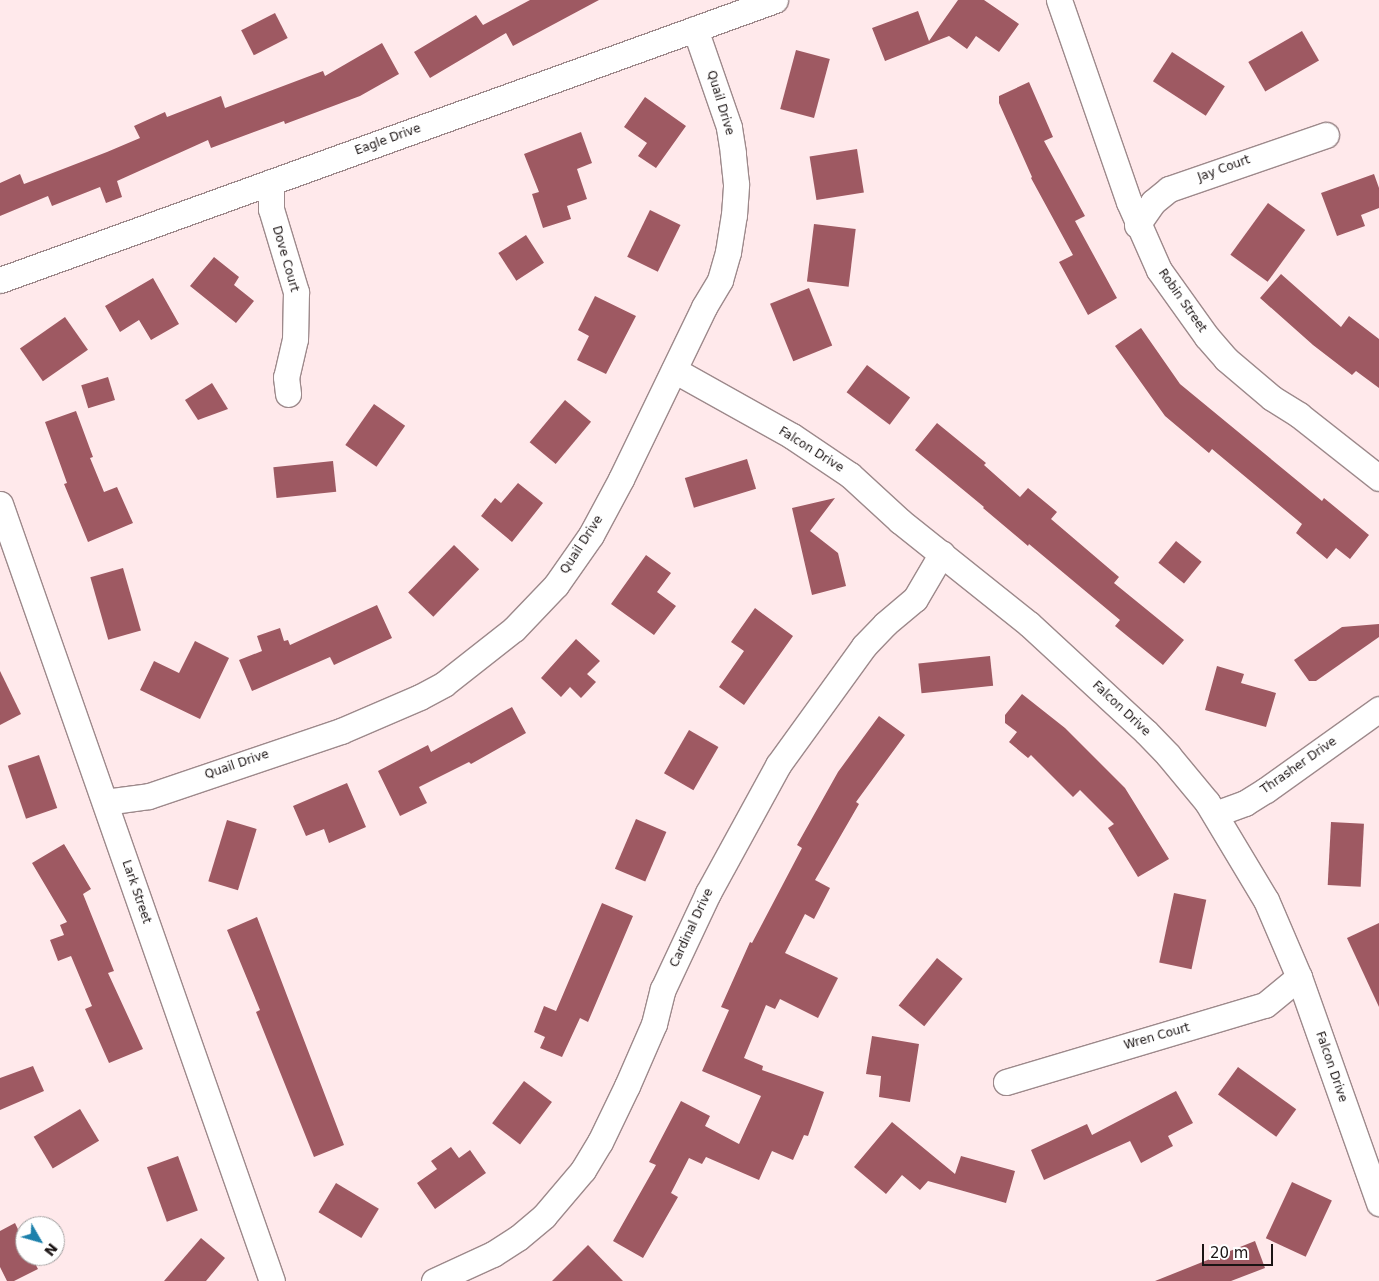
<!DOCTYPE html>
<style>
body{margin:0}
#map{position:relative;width:1379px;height:1281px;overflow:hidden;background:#ffe9eb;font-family:"DejaVu Sans",sans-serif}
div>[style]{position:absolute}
.building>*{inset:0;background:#9e5962;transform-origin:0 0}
.roads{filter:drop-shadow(1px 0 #9d898b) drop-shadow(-1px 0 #9d898b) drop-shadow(0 1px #9d898b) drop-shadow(0 -1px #9d898b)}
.minor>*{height:25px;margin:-12.5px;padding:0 12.5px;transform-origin:12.5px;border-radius:12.5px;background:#fff}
span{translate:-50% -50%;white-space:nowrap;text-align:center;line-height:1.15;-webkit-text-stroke:5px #fff;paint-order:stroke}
.street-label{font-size:12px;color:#1b1414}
.north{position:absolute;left:15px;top:1216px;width:50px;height:50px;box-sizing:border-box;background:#fff;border:1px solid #a4a1a1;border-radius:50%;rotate:128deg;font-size:14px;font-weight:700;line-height:20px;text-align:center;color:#1b1414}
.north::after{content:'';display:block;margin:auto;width:18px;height:22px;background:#1c80ab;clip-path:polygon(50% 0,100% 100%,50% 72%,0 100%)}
.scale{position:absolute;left:1202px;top:1244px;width:71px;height:22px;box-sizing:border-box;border:2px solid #1b1414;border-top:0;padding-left:6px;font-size:15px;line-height:18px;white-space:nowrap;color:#1b1414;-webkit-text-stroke:4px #fff;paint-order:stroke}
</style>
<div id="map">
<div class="building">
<i style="clip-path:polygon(530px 0,599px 0,513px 46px,506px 33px,430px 78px,414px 52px,476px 15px,483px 25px)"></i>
<i style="clip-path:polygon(958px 0,984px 0,1019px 24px,999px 52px,976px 36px,967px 49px,949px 36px,885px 61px,872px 28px,918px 11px,929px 41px)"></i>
<i style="left:275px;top:13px;width:28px;height:38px;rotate:63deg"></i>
<i style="left:1302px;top:31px;width:34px;height:62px;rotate:60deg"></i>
<i style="clip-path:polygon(382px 43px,399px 74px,360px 96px,285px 124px,284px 121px,211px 148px,208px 140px,117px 181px,122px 197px,106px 203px,100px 187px,52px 206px,48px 196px,0 216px,0 183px,20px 174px,24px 184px,107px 152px,140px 138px,134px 126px,165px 112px,167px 117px,221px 96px,225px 108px,323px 71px,325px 76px)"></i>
<i style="left:796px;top:50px;width:35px;height:61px;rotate:15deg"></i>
<i style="left:1172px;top:52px;width:63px;height:35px;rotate:33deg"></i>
<i style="clip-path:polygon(1029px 82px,1053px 137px,1044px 141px,1085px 216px,1075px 221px,1117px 298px,1088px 315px,1059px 262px,1073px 255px,1031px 178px,1032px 177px,999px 103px,999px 96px)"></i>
<i style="clip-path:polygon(645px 97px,686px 126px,656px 168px,638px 156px,647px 143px,624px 127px)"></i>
<i style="clip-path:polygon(581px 132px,592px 163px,577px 169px,587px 199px,567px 206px,571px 219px,543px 228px,532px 194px,539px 192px,524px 154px)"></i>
<i style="left:857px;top:149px;width:44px;height:48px;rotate:81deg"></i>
<i style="clip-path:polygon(1374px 174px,1379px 188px,1379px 208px,1361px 215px,1365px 226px,1337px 236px,1321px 193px)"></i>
<i style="left:1268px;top:203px;width:46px;height:64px;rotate:36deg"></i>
<i style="left:650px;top:210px;width:34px;height:52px;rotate:26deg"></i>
<i style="left:814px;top:224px;width:42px;height:58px;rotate:7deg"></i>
<i style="left:526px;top:235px;width:33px;height:33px;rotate:57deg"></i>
<i style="clip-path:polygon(214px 257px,239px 277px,234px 285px,254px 301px,236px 323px,190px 286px)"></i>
<i style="clip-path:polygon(1281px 274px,1341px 327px,1349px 316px,1379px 339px,1379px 388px,1356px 371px,1352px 375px,1313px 345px,1260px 298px)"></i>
<i style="clip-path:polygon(153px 278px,179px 324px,151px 340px,139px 320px,120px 332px,105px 306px)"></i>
<i style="left:809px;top:288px;width:62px;height:42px;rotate:68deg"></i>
<i style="clip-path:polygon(595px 296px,636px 316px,606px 374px,577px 360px,589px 336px,578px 330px)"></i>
<i style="left:65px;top:317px;width:40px;height:55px;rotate:55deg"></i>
<i style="clip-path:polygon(1141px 328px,1180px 384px,1322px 501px,1324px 498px,1369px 535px,1350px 559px,1336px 548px,1327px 559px,1296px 533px,1302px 524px,1212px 449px,1209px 453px,1165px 416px,1115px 346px)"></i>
<i style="left:867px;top:365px;width:54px;height:34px;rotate:37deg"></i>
<i style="left:108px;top:377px;width:24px;height:28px;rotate:73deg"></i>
<i style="clip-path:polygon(212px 383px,228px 409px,198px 420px,185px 400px)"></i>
<i style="left:565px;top:400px;width:34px;height:55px;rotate:40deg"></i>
<i style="left:374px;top:404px;width:38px;height:50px;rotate:35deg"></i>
<i style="clip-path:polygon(76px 411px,93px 457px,90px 458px,104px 492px,117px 487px,133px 523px,88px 542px,64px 484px,67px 483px,45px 422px)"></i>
<i style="clip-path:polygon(937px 423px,986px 463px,984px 465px,1020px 497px,1028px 488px,1057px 512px,1051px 519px,1119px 577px,1114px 583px,1184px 640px,1163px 665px,1115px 626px,1120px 620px,1029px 544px,1028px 546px,983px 508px,984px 507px,915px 450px)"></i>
<i style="left:747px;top:459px;width:31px;height:65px;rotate:73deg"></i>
<i style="left:333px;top:461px;width:31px;height:60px;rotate:84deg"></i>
<i style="clip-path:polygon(518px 483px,543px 503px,512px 542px,481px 516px,495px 498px,501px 503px)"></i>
<i style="clip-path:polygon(835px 498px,810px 531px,838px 553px,846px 586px,812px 595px,792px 508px)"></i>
<i style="left:1176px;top:541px;width:33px;height:28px;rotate:39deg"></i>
<i style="left:454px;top:545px;width:35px;height:66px;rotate:44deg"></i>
<i style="clip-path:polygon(646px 555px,671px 573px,657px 592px,676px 606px,654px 635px,611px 604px)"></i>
<i style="left:123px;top:568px;width:65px;height:34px;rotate:74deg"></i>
<i style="clip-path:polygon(377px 605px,392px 638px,334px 665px,330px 657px,252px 691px,239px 660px,262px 651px,257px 636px,280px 628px,284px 641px,288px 640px,290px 645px)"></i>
<i style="clip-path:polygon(755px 608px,793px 636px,744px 705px,719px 687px,744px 651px,731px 642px)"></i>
<i style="clip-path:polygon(1379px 624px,1379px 637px,1316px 681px,1309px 681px,1294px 660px,1342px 627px)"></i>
<i style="clip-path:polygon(576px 639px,600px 661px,587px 674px,596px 682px,581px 698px,570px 687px,561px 697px,541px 678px)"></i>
<i style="clip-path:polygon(195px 641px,229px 658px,200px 719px,140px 690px,154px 661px,179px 673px)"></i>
<i style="left:990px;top:656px;width:30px;height:72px;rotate:84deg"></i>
<i style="clip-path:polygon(1217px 666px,1244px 674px,1241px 683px,1276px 693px,1266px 727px,1205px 710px)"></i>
<i style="clip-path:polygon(0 671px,21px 714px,0 725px)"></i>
<i style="clip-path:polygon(1022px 694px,1065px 728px,1125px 788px,1169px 859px,1138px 877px,1108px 828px,1114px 824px,1080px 790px,1073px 797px,1031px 755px,1028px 758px,1009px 742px,1017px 732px,1005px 723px,1005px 715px)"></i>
<i style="clip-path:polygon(512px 707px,526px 733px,471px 764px,469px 762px,419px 787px,427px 803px,400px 816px,378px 771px,428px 745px,431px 752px)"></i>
<i style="clip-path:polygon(879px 716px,905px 735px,856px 802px,859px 804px,815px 880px,830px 888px,814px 919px,805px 914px,785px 953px,838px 978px,818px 1018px,780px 999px,775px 1009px,766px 1005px,744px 1058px,763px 1066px,762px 1070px,824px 1092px,808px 1136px,804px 1135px,793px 1160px,772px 1151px,759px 1180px,706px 1157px,702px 1164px,689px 1158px,671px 1193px,678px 1197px,643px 1258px,613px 1241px,656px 1165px,649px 1162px,681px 1101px,710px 1116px,705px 1126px,739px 1144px,761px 1096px,702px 1071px,729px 1010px,721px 1007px,750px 942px,752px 943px,802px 848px,797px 845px,838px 772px)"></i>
<i style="left:689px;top:730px;width:34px;height:50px;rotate:30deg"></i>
<i style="left:39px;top:755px;width:56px;height:33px;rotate:71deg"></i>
<i style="clip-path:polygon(347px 783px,366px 827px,329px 843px,324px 829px,306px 836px,293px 806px)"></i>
<i style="left:636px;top:819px;width:33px;height:54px;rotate:23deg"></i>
<i style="left:227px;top:820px;width:31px;height:64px;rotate:17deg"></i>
<i style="left:1331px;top:822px;width:33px;height:63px;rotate:3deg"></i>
<i style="clip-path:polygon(64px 844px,91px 889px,83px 894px,114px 971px,108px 973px,143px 1049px,109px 1063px,85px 1009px,92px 1006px,71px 956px,58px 961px,50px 940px,64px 935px,60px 925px,67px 922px,32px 863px)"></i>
<i style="left:1174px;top:893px;width:33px;height:71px;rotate:12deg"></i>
<i style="clip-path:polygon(602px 903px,633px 916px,588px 1022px,580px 1018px,562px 1057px,540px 1048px,545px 1037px,534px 1032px,544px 1006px,556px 1011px)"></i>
<i style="clip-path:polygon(257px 917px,344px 1145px,314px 1157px,256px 1012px,260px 1010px,227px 930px)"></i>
<i style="clip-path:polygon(1379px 923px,1379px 1007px,1347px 938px)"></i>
<i style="left:937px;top:958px;width:33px;height:61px;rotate:39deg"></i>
<i style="clip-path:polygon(872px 1036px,919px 1044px,910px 1102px,879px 1097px,881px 1076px,866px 1074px)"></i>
<i style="clip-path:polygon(33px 1066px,44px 1091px,0 1110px,0 1078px)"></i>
<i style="left:1238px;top:1067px;width:72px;height:34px;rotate:36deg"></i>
<i style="left:524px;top:1081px;width:35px;height:53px;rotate:37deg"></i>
<i style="clip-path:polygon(1176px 1091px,1193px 1123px,1168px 1136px,1173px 1146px,1141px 1163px,1130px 1141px,1044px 1180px,1031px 1150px,1087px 1124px,1092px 1135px)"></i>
<i style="left:80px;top:1109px;width:37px;height:54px;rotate:59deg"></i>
<i style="clip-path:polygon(892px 1122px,955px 1174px,961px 1156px,1015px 1171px,1006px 1203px,928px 1181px,920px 1190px,902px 1175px,886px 1194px,854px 1167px)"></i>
<i style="clip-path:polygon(451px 1147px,459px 1158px,470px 1150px,486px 1173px,435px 1209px,417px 1183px,437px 1169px,431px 1161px)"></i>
<i style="left:178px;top:1156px;width:58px;height:33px;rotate:70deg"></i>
<i style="left:1292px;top:1182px;width:44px;height:62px;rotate:25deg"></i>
<i style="left:336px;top:1183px;width:50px;height:34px;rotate:31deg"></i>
<i style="clip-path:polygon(15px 1223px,25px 1244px,25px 1256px,31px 1256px,38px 1269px,14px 1281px,7px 1281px,0 1267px,0 1231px)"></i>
<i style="clip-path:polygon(201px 1238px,225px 1258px,206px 1281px,164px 1281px)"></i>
<i style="clip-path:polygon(1255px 1241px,1265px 1268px,1231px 1281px,1155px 1281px)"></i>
<i style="clip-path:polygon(588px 1245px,623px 1281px,552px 1281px)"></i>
</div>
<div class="roads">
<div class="minor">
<i style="left:1059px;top:0;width:214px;rotate:70.9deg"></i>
<i style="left:1129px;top:202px;width:74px;rotate:66.2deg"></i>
<i style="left:1159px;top:270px;width:82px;rotate:54.4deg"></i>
<i style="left:1207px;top:337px;width:29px;rotate:49deg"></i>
<i style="left:1226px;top:359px;width:60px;rotate:40.3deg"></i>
<i style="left:1272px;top:398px;width:32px;rotate:32deg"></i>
<i style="left:1299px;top:415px;width:102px;rotate:38.2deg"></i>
<i style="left:271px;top:182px;width:27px;rotate:90deg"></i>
<i style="left:271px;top:209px;width:87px;rotate:73.2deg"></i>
<i style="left:296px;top:292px;width:47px;rotate:91.2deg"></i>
<i style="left:295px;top:339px;width:39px;rotate:103deg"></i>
<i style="left:286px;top:377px;width:17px;rotate:83deg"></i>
<i style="left:1137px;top:225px;width:28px;rotate:-55deg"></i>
<i style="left:1153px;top:202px;width:21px;rotate:-39deg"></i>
<i style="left:1169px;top:189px;width:166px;rotate:-19deg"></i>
<i style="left:0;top:280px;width:824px;rotate:-19.86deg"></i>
<i style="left:674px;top:370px;width:135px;rotate:29.2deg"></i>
<i style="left:792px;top:436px;width:70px;rotate:33.9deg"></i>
<i style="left:850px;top:475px;width:68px;rotate:42.6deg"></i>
<i style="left:900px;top:521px;width:165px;rotate:38.6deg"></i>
<i style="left:1029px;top:624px;width:159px;rotate:42.7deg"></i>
<i style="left:1146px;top:732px;width:32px;rotate:46deg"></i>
<i style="left:1168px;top:755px;width:61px;rotate:50.3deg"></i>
<i style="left:1207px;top:802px;width:114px;rotate:59deg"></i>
<i style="left:1266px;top:900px;width:84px;rotate:66.8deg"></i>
<i style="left:1299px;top:977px;width:240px;rotate:70.5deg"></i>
<i style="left:0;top:504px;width:823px;rotate:70.71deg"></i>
<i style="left:105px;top:802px;width:44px;rotate:-7.8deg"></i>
<i style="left:149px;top:796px;width:203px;rotate:-18.7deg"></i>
<i style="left:341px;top:731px;width:86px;rotate:-23.3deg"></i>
<i style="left:420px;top:697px;width:27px;rotate:-28deg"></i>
<i style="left:444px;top:684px;width:89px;rotate:-38.2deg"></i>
<i style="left:514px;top:629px;width:61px;rotate:-46.3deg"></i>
<i style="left:556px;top:585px;width:61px;rotate:-55deg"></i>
<i style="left:591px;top:535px;width:64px;rotate:-61.8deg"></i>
<i style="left:621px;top:479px;width:191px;rotate:-64.2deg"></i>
<i style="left:704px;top:307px;width:31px;rotate:-59deg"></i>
<i style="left:720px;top:280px;width:29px;rotate:-74deg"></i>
<i style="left:728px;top:252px;width:37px;rotate:-81deg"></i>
<i style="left:734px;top:215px;width:31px;rotate:-86deg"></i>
<i style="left:736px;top:184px;width:31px;rotate:-96deg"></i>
<i style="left:733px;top:153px;width:26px;rotate:-99deg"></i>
<i style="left:729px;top:127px;width:104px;rotate:-109.1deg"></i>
<i style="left:1215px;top:814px;width:32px;rotate:-20deg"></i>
<i style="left:1245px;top:803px;width:25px;rotate:-32deg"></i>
<i style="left:1266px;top:790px;width:139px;rotate:-35.6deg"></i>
<i style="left:1006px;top:1082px;width:270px;rotate:-16.6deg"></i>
<i style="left:1265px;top:1005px;width:44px;rotate:-39.5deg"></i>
<i style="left:434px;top:1281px;width:65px;rotate:-24.6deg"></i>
<i style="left:493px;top:1254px;width:30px;rotate:-33deg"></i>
<i style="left:518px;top:1238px;width:34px;rotate:-40deg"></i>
<i style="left:544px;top:1216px;width:60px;rotate:-49.7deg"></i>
<i style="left:583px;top:1170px;width:33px;rotate:-59deg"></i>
<i style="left:600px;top:1142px;width:62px;rotate:-64.3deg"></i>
<i style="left:627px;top:1086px;width:68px;rotate:-66.5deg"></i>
<i style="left:654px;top:1024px;width:36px;rotate:-76deg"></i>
<i style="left:663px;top:989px;width:106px;rotate:-64.9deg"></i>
<i style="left:708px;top:893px;width:146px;rotate:-61.3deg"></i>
<i style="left:778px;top:765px;width:147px;rotate:-54.1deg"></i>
<i style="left:864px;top:646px;width:30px;rotate:-46deg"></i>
<i style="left:885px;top:624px;width:39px;rotate:-40deg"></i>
<i style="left:915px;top:599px;width:53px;rotate:-59.6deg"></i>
</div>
</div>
<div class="street-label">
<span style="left:720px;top:103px;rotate:73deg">Quail Drive</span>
<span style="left:388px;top:140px;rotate:-20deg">Eagle Drive</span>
<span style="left:1224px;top:169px;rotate:-20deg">Jay Court</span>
<span style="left:285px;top:259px;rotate:74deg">Dove Court</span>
<span style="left:1182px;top:301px;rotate:55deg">Robin Street</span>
<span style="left:811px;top:450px;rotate:32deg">Falcon Drive</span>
<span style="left:582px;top:545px;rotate:-57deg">Quail Drive</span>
<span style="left:1121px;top:709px;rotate:43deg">Falcon Drive</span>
<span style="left:237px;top:765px;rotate:-19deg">Quail Drive</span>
<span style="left:1299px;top:766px;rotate:-35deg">Thrasher Drive</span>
<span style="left:136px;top:892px;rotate:71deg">Lark Street</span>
<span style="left:692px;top:928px;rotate:-65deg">Cardinal Drive</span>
<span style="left:1157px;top:1037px;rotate:-16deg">Wren Court</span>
<span style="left:1331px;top:1067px;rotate:71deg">Falcon Drive</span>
</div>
<div class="north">N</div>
<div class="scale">20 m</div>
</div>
